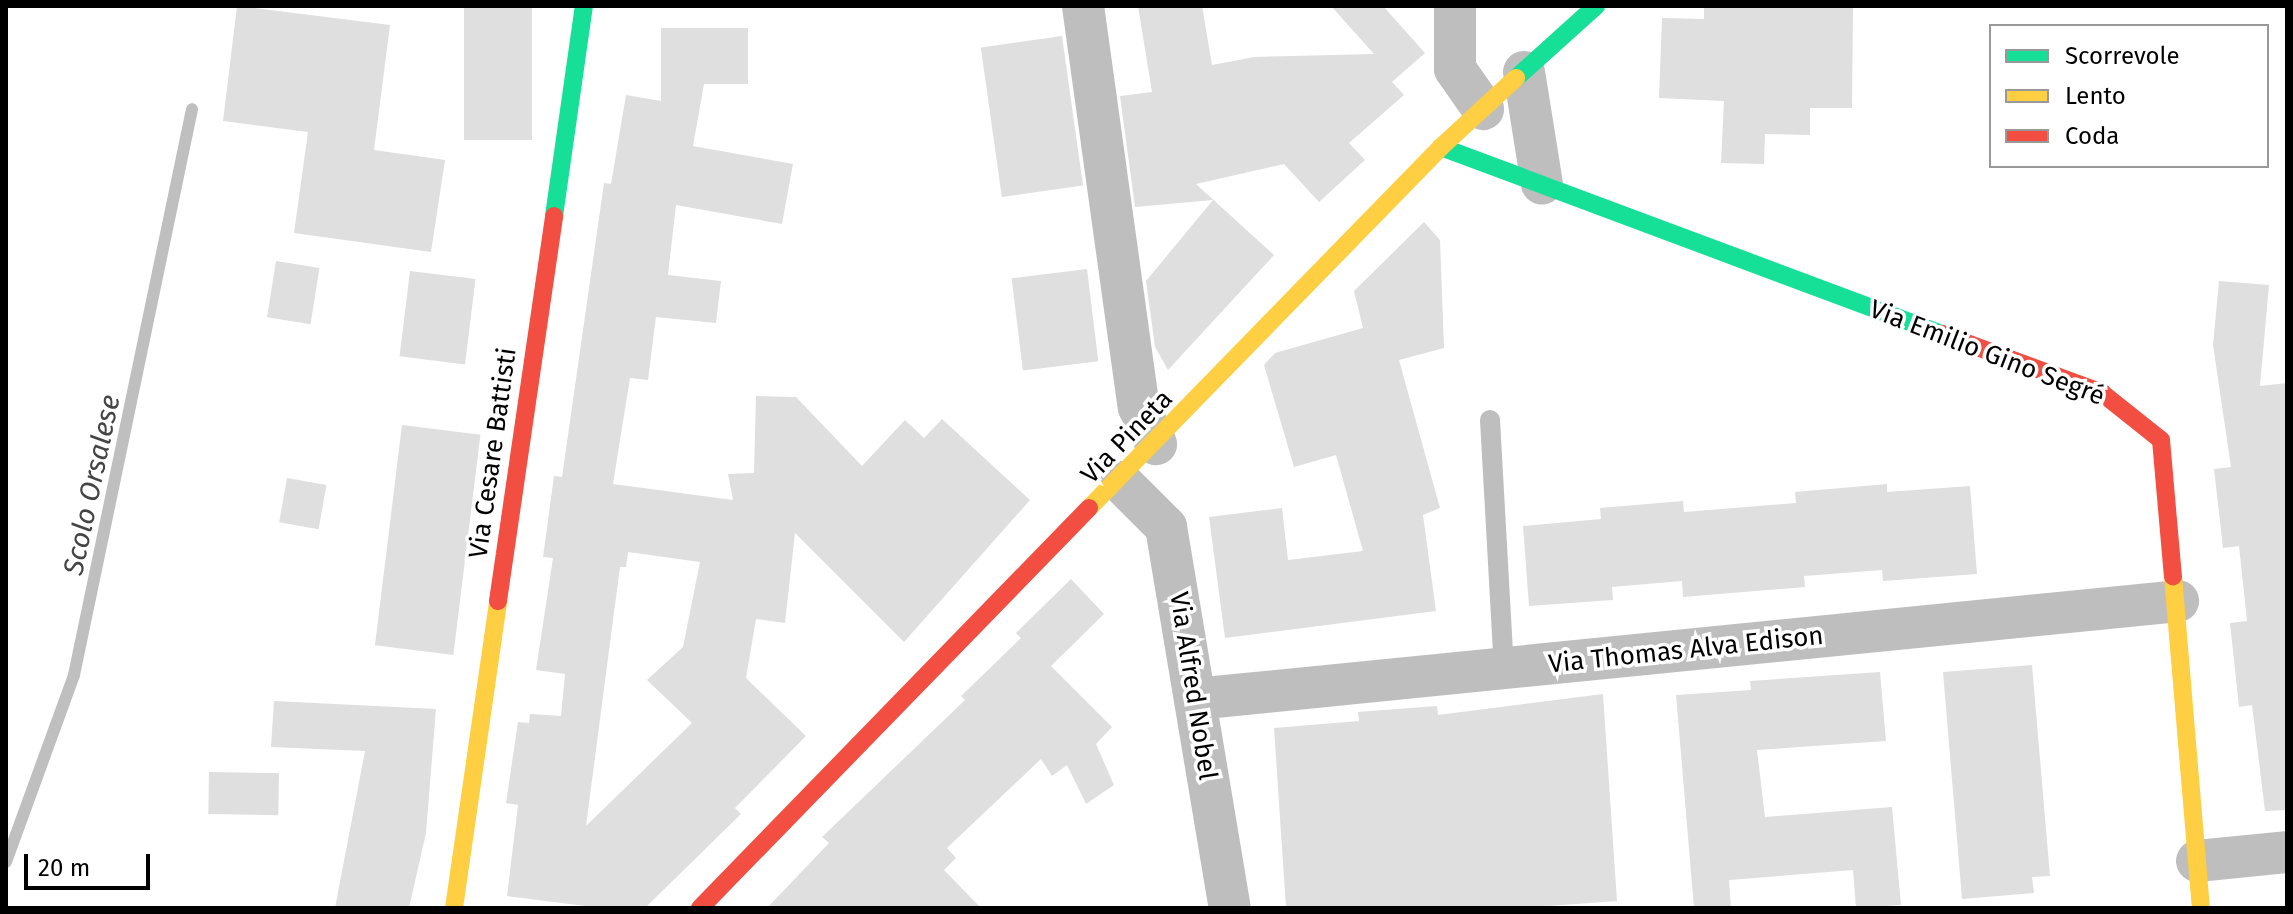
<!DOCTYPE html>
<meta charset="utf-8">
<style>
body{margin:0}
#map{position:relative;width:2293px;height:914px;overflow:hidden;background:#fff;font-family:"Fira Sans",sans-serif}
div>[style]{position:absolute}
.stream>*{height:12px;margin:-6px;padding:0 6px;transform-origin:6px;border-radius:6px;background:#bfbfbf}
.building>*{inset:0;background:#dfdfdf;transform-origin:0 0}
.lane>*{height:20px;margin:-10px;padding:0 10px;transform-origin:10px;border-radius:10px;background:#bebebe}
.street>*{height:42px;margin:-21px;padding:0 21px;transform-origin:21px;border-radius:21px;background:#bebebe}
.fast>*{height:18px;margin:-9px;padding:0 9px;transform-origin:9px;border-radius:9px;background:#16e098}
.slow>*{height:18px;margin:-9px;padding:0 9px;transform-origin:9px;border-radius:9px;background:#ffcf43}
.jam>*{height:18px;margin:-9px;padding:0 9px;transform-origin:9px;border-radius:9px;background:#f24e42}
span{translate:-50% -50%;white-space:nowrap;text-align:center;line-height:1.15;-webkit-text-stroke:7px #fff;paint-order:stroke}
.street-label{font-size:26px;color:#000}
.water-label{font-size:28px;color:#444;font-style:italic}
.frame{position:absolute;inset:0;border:8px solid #000;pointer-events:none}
.legend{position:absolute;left:1989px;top:24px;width:280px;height:144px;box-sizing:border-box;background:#fff;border:2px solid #999;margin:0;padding:10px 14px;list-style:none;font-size:24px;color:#000}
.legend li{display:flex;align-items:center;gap:16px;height:40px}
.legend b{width:40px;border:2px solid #999}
.scale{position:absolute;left:24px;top:854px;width:126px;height:36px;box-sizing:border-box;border:4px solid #000;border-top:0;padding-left:10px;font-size:24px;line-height:28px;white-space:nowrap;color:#000;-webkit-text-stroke:6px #fff;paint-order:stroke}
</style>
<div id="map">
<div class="stream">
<i style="left:6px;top:862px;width:199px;rotate:-70deg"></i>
<i style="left:74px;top:675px;width:578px;rotate:-78.22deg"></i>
</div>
<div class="building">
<i style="clip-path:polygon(237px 6px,390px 25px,374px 150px,445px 160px,431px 252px,294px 233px,308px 132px,223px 121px)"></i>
<i style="left:464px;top:6px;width:68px;height:134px"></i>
<i style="clip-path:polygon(1138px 6px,1202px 6px,1212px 65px,1254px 57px,1374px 54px,1331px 6px,1383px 6px,1425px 53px,1392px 82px,1404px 95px,1349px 143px,1365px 160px,1319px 202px,1284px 164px,1196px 184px,1274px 255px,1168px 370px,1155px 347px,1146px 281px,1213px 200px,1135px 207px,1120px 96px,1152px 92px)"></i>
<i style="clip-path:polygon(1704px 6px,1853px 6px,1852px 108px,1810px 108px,1810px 135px,1765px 134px,1764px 164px,1721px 163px,1724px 101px,1659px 98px,1662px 18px,1704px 19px)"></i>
<i style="clip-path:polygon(evenodd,661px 28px,748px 28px,748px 84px,704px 84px,693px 146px,793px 164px,782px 224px,676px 205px,668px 275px,721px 281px,716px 323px,656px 317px,648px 380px,630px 378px,613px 484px,733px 500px,728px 474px,754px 473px,756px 396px,796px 397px,862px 466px,905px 420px,924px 438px,942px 419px,1030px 500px,904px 642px,795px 533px,785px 623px,756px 619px,746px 678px,806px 736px,735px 808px,741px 814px,645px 908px,601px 908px,507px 896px,518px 805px,506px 803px,518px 722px,529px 723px,530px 714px,561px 716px,565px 674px,536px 670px,553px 558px,543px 557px,554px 476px,562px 477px,604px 183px,611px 184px,626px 95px,661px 101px,661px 28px,628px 552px,700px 562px,683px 647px,647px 680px,692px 723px,586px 826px,620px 567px,626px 567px,628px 552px)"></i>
<i style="left:1062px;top:36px;width:151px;height:82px;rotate:82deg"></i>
<i style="clip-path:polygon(1424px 222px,1440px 240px,1444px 348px,1399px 360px,1440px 508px,1423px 515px,1436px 611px,1225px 638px,1209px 517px,1282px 508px,1288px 560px,1363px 551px,1336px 455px,1294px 467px,1264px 365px,1275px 353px,1363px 328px,1354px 291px)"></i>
<i style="left:276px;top:261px;width:44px;height:57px;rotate:9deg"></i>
<i style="left:1087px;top:269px;width:93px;height:76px;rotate:83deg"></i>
<i style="left:410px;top:271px;width:66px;height:86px;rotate:7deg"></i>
<i style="clip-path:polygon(2219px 281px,2269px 285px,2260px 386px,2287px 383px,2287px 810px,2265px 811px,2252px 705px,2239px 707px,2230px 623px,2247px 621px,2239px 546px,2223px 548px,2214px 469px,2231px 467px,2213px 345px)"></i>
<i style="left:402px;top:425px;width:79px;height:222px;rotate:7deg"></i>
<i style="left:287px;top:478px;width:40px;height:45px;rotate:10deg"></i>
<i style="clip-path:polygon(1887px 484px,1887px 492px,1970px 486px,1977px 574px,1883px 581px,1882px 570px,1804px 576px,1805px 587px,1683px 597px,1682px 581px,1612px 587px,1613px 600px,1529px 606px,1523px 526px,1601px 519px,1600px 508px,1683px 501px,1684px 512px,1796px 503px,1795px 492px)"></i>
<i style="clip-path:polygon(1071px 579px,1104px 614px,1051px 666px,1112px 727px,1096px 744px,1114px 785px,1086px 804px,1067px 765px,1052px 776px,1041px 759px,947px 848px,956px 858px,944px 870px,981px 908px,767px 908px,829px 843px,822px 837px,965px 700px,961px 696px,1021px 638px,1016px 633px)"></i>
<i style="clip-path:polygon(2032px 665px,2050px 876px,2032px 877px,2034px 893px,1962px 899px,1943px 672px)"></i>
<i style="clip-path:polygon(1880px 672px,1886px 741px,1757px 750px,1765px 817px,1892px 807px,1901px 905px,1856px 908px,1853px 870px,1729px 880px,1731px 908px,1694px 908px,1676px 695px,1751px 690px,1750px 681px)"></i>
<i style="clip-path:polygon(1603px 694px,1617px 901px,1521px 908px,1286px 908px,1274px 728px,1359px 721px,1358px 712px,1437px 706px,1438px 715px)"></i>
<i style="clip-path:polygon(274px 701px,436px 709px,426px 833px,409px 908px,335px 908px,365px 751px,271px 747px)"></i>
<i style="left:209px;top:772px;width:70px;height:42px;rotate:1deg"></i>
</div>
<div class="lane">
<i style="left:1490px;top:420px;width:248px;rotate:86.8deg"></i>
</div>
<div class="street">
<i style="left:1083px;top:6px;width:405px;rotate:82.1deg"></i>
<i style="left:1139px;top:407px;width:41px;rotate:65.3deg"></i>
<i style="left:1455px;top:6px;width:63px;rotate:90deg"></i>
<i style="left:1455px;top:69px;width:49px;rotate:55deg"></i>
<i style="left:1524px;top:72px;width:113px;rotate:80.9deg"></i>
<i style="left:1121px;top:482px;width:64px;rotate:45deg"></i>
<i style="left:1166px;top:527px;width:386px;rotate:80.5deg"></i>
<i style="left:1195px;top:699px;width:988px;rotate:-5.69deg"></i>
<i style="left:2197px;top:861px;width:90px;rotate:-5.7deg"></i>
</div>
<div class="fast">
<i style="left:1516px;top:78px;width:108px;rotate:-42deg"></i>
<i style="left:1441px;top:147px;width:535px;rotate:20.47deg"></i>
<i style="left:554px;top:216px;width:212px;rotate:-81.9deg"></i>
</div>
<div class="slow">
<i style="left:1089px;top:508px;width:504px;rotate:-45.72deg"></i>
<i style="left:1441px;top:147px;width:102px;rotate:-42.6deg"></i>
<i style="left:2173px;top:576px;width:333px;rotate:85.2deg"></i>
<i style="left:454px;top:908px;width:310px;rotate:-81.8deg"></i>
</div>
<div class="jam">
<i style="left:1942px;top:334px;width:171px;rotate:20.2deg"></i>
<i style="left:2102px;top:393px;width:75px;rotate:38.5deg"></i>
<i style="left:2161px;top:440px;width:137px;rotate:85deg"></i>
<i style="left:498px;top:601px;width:389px;rotate:-81.7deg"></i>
<i style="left:700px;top:908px;width:558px;rotate:-45.8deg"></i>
</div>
<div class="street-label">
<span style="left:1987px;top:353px;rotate:21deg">Via Emilio Gino Segré</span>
<span style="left:1127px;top:437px;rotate:-46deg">Via Pineta</span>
<span style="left:493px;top:453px;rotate:-82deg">Via Cesare Battisti</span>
<span style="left:1686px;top:650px;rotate:-6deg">Via Thomas Alva Edison</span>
<span style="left:1193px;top:686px;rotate:81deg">Via Alfred Nobel</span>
</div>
<div class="water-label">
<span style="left:92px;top:485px;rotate:-78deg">Scolo Orsalese</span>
</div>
<div class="frame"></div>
<ul class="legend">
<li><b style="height:10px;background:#16e098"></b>Scorrevole</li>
<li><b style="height:10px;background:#ffcf43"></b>Lento</li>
<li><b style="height:10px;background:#f24e42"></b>Coda</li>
</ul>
<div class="scale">20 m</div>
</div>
